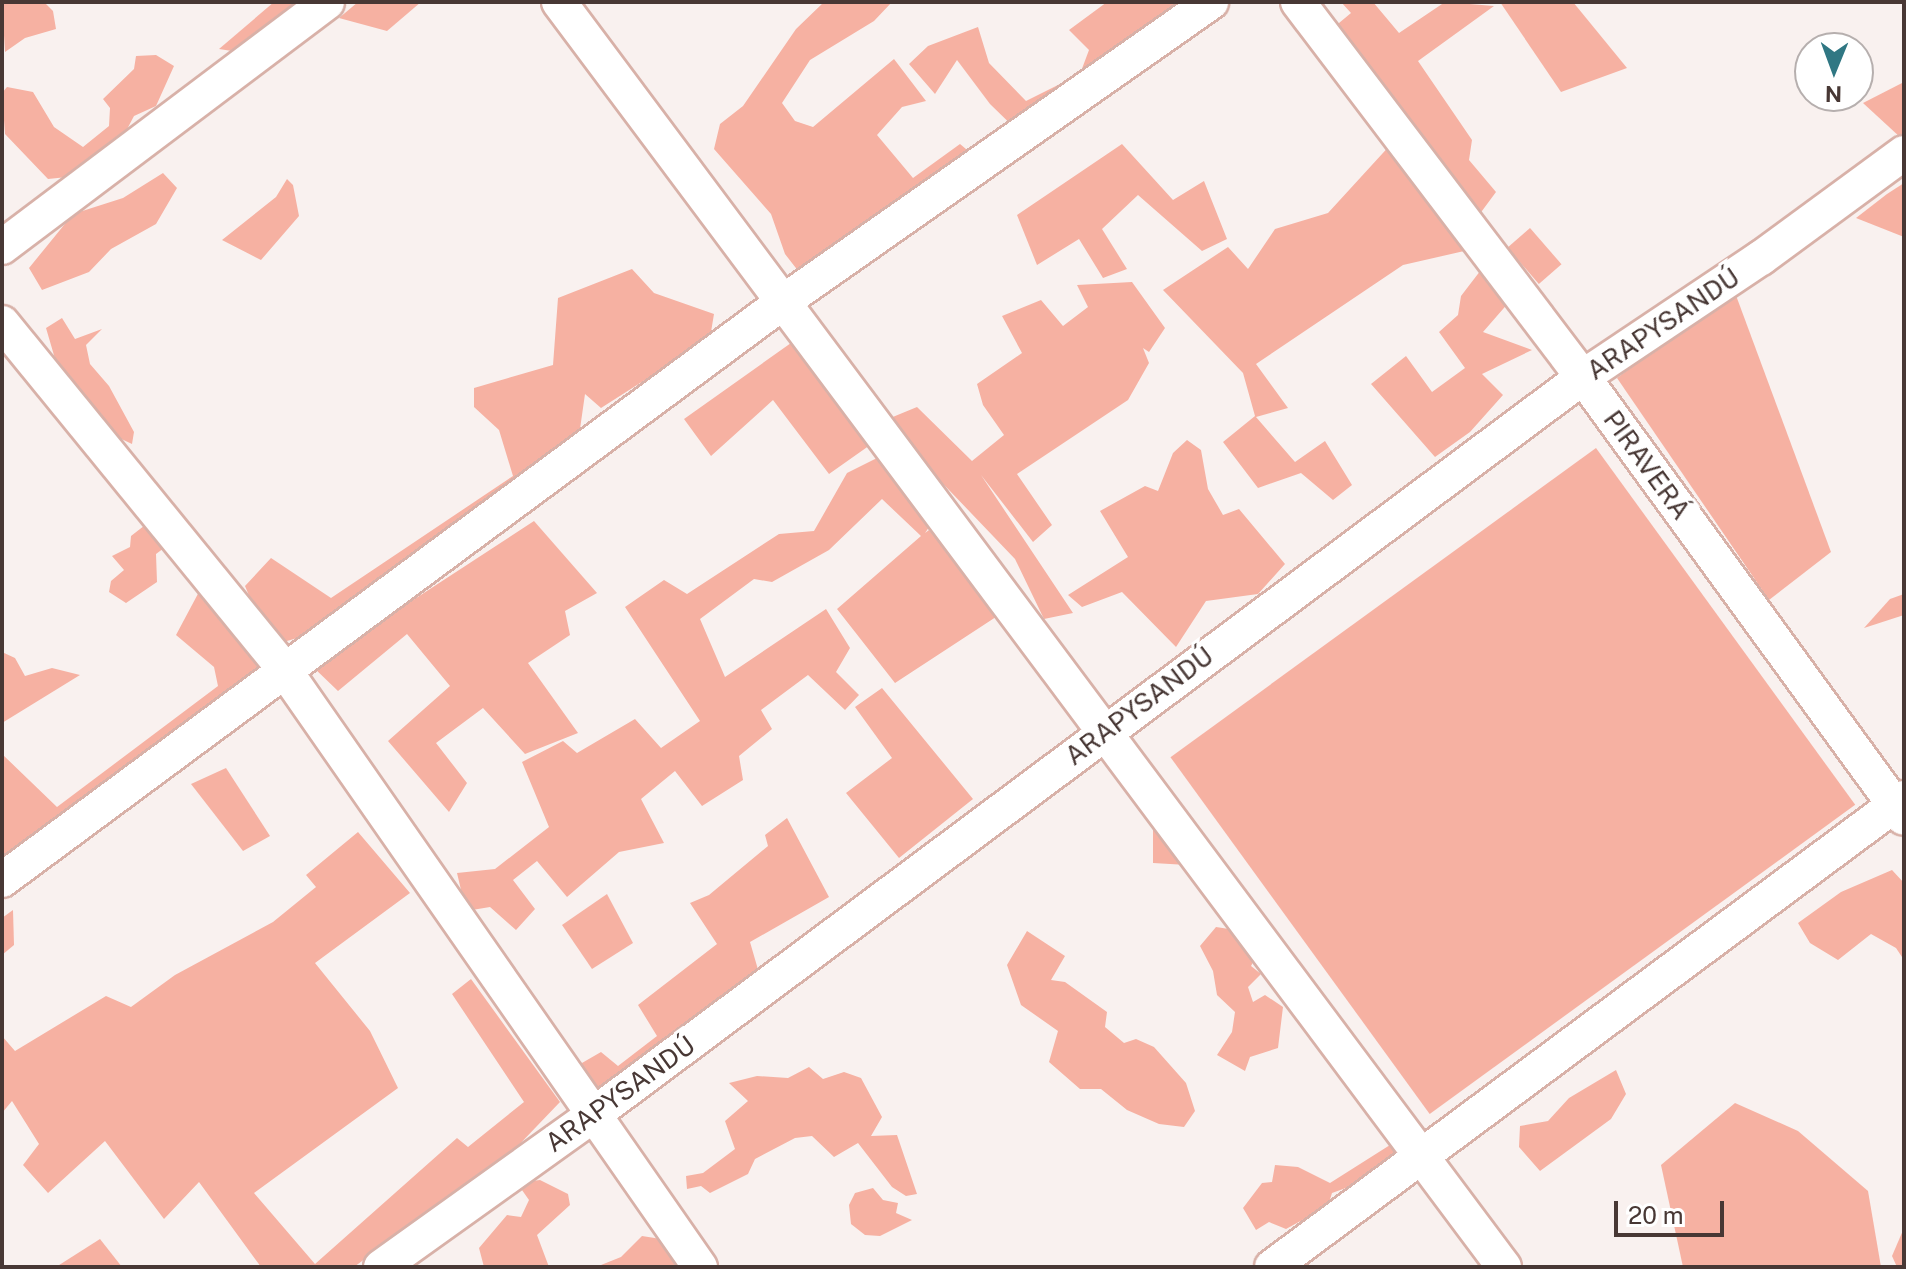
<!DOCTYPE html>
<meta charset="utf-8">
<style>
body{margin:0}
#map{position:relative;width:1906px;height:1269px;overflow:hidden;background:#f9f1ef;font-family:"Public Sans",sans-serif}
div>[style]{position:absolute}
.green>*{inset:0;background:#f6b1a2;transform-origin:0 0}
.roads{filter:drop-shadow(2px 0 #d8b1a8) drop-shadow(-2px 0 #d8b1a8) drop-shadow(0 2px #d8b1a8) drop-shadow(0 -2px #d8b1a8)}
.minor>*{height:34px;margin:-17px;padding:0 17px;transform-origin:17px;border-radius:17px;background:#fff}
span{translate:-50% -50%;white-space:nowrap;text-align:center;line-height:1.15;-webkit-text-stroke:6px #fff;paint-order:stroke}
.street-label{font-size:26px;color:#483835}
.frame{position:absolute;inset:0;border:4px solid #483835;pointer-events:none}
.north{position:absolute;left:1794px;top:32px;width:80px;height:80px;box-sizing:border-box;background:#fff;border:2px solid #b6afae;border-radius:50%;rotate:181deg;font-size:22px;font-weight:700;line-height:32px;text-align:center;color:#483835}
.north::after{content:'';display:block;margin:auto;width:28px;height:36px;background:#307783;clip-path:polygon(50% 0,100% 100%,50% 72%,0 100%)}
.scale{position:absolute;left:1614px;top:1201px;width:110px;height:36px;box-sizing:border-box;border:4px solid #483835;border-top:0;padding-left:10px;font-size:24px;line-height:28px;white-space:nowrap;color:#483835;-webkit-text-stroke:6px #fff;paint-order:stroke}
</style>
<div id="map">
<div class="green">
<i style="clip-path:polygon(2px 2px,45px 3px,53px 11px,56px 29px,25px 38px,5px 52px)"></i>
<i style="clip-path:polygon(274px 2px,318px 2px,245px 53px,219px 49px)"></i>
<i style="clip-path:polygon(358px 2px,421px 2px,387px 31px,339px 18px)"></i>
<i style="clip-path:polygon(824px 2px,892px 2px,874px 21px,810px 60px,782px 103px,795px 121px,813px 127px,894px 59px,926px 101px,902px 107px,877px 135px,913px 178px,960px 144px,985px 165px,813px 290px,785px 254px,771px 214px,714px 149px,720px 124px,743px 106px,796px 29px)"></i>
<i style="clip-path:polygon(1107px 2px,1194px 2px,1025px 138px,990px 104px,957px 60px,935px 94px,909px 64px,928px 46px,978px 27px,989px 63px,1026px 101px,1080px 74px,1089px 50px,1069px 30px)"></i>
<i style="clip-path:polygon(1341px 2px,1373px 2px,1399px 33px,1445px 2px,1494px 6px,1418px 61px,1472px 140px,1469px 160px,1496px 192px,1479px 215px,1327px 33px,1351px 13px)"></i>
<i style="clip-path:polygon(1500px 2px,1573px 2px,1627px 68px,1561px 92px)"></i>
<i style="clip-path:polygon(156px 55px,174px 66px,156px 106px,134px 116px,115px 152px,77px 176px,48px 179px,5px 134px,2px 93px,7px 87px,33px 92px,54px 127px,83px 147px,109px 126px,110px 108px,103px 99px,134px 69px,136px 56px)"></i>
<i style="clip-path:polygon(1904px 82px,1904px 134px,1901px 138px,1863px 103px)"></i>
<i style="clip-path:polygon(1393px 142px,1473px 249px,1403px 265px,1256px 364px,1288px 408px,1256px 417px,1295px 462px,1325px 441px,1352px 485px,1333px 500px,1301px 473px,1258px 488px,1223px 442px,1255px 416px,1243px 373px,1163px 290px,1228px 247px,1248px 269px,1275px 229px,1328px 213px)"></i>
<i style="clip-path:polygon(1122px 144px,1173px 200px,1204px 181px,1227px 239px,1202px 251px,1138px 195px,1102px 229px,1127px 269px,1103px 278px,1079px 239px,1037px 265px,1017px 215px)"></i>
<i style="clip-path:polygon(163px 173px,177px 188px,156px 224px,111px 249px,89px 272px,42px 290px,29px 268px,73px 214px,123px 198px)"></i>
<i style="clip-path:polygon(287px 179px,293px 185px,299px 216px,261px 260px,222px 240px,276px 197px)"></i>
<i style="clip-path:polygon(1904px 183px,1904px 237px,1856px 218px,1887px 194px)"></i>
<i style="left:1530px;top:228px;width:48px;height:30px;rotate:49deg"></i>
<i style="clip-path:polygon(1484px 266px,1510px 301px,1483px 332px,1532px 350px,1482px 374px,1503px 395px,1470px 432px,1435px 457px,1371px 384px,1406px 356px,1432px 392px,1465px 368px,1439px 332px,1458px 315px,1461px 296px)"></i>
<i style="clip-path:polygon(632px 269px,654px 293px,714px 314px,708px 350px,659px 371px,601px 408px,585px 394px,577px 450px,325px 630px,280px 643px,258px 617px,245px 586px,271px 558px,331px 598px,513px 476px,499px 430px,474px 407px,474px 388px,553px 365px,558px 298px)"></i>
<i style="clip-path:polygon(1132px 282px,1165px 328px,1149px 352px,1143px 348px,1149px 363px,1128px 400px,1017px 474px,1052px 525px,1033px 542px,981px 475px,1073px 613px,1044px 619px,1015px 559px,883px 421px,917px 407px,972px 461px,1004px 435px,983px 405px,977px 384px,1022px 353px,1002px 316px,1041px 300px,1063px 326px,1088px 307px,1077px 285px)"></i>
<i style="clip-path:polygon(1734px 290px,1831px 552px,1769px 600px,1617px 378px)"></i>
<i style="clip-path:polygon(62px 318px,75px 339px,102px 329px,86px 345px,90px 364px,109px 386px,134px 432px,132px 444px,115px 436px,58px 369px,46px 328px)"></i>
<i style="clip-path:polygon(791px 343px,880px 438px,829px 474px,773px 400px,711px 456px,684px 419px)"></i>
<i style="clip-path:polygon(1187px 440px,1201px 450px,1208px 489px,1223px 515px,1239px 509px,1285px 564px,1258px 594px,1206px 601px,1176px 647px,1122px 592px,1082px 607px,1068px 595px,1128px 557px,1100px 511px,1145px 486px,1158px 491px,1173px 453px)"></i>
<i style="left:1596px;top:448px;width:441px;height:526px;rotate:54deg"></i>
<i style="clip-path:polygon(885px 454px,934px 520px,925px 533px,929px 530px,1002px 613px,895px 683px,837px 609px,921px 536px,882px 499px,829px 550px,772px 582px,754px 579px,700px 619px,725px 677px,826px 609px,850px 648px,836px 672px,859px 695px,845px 710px,808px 675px,761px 710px,772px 729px,739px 756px,743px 780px,702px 806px,675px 771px,641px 799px,664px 843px,619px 852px,567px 897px,537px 861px,513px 880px,535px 909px,516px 930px,490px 907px,466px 911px,457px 873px,495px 869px,549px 827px,522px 762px,563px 741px,577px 753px,635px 719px,661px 748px,700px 721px,625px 607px,664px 580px,687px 594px,779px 534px,814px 531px,847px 473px)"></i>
<i style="clip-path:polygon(534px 521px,597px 593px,565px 611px,570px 635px,528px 663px,578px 733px,525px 754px,483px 708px,436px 743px,467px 783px,449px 812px,388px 741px,450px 686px,407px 634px,338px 691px,312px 666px)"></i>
<i style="clip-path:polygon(149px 522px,164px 548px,156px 554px,157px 582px,126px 603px,109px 592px,111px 581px,124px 570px,112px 556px,130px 547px,131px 536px)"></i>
<i style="clip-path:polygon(200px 590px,259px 667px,249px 683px,2px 863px,2px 754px,57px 807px,218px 686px,214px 667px,176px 635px)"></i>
<i style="clip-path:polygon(1904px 594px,1904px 615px,1864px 628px,1890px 599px)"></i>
<i style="clip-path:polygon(2px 652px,15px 658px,25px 676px,52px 668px,80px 675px,2px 723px)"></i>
<i style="clip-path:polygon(882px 688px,973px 799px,899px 858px,846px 793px,892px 758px,855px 707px)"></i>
<i style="clip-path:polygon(226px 768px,270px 836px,243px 851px,191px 784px)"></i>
<i style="clip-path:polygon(787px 818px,829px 897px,750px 942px,759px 973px,604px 1095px,575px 1067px,601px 1052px,618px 1066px,657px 1036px,638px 1005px,717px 944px,690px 903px,709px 895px,768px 846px,765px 835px)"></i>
<i style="clip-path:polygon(1165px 821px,1187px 865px,1153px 863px,1153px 829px)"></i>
<i style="clip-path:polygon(358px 832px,410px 893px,315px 963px,370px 1031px,398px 1088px,254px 1193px,315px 1264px,457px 1138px,468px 1147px,524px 1102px,452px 994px,471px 979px,560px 1102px,489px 1176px,441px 1202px,354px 1267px,261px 1267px,199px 1182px,164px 1219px,105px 1141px,48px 1193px,23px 1165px,39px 1144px,12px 1101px,2px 1113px,2px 1036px,15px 1051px,106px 996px,131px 1007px,175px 975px,273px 922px,316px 887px,306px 875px)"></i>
<i style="clip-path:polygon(1892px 870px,1904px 883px,1904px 960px,1896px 948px,1871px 934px,1838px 960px,1810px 943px,1798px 923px,1841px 892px)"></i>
<i style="clip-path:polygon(607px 894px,633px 943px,592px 969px,562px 925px)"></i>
<i style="clip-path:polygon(13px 910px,14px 945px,2px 955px,2px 918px)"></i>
<i style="clip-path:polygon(1216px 927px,1242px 931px,1259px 951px,1251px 966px,1261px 974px,1248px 987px,1253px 1002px,1265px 995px,1283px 1007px,1278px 1048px,1250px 1057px,1245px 1071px,1217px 1055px,1232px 1032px,1235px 1012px,1217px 995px,1213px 971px,1200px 946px)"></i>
<i style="clip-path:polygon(1027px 931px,1065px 956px,1051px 980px,1065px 982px,1107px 1012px,1105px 1027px,1124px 1043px,1136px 1039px,1154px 1047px,1186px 1083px,1195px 1111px,1184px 1127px,1159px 1124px,1127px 1110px,1101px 1089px,1080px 1089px,1049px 1062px,1058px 1031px,1021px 1005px,1007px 965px)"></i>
<i style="clip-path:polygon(809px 1067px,823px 1079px,844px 1072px,861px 1078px,882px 1117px,871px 1136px,897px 1135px,917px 1194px,906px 1196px,892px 1187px,858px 1143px,834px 1157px,812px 1136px,795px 1138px,755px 1159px,748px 1174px,710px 1193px,701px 1186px,687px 1189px,686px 1176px,703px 1173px,735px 1149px,725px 1121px,748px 1101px,729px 1083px,757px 1076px,788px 1078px)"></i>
<i style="clip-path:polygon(1616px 1070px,1626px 1094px,1611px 1119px,1540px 1171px,1519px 1147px,1520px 1126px,1548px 1121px,1569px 1098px)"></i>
<i style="clip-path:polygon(1735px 1103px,1798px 1131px,1868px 1191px,1881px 1267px,1683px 1267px,1661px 1165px)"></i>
<i style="clip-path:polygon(1390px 1145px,1402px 1145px,1402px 1157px,1379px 1176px,1332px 1193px,1328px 1206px,1286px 1229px,1269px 1222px,1256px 1230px,1243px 1208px,1262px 1183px,1272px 1182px,1275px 1165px,1298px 1167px,1330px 1183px)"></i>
<i style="clip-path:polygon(540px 1180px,568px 1194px,570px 1205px,537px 1235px,549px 1267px,484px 1267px,479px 1248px,507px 1215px,521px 1217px,529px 1200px,517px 1183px)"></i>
<i style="clip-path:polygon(873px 1188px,883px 1200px,898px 1203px,896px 1213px,912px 1220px,880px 1236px,865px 1235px,851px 1224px,849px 1205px,855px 1193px)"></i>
<i style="clip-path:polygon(1904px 1228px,1904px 1267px,1897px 1267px,1892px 1256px)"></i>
<i style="clip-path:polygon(642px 1236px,661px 1239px,679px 1250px,674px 1267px,596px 1267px,621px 1257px)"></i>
<i style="clip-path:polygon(100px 1239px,122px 1267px,56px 1267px)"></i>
</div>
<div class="roads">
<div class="minor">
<i style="left:559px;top:2px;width:1579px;rotate:53.24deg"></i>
<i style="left:1298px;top:2px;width:471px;rotate:52.8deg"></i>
<i style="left:1583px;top:377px;width:545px;rotate:53.95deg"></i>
<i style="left:2px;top:247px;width:407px;rotate:-37deg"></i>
<i style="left:2px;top:323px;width:445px;rotate:50.8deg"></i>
<i style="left:283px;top:668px;width:730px;rotate:55.16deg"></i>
<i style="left:2px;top:880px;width:972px;rotate:-36.5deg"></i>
<i style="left:783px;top:302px;width:523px;rotate:-35.03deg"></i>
<i style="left:381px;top:1267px;width:261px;rotate:-35.6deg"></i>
<i style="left:593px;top:1115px;width:1235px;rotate:-36.7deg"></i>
<i style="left:1583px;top:377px;width:214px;rotate:-33.8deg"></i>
<i style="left:1761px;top:258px;width:177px;rotate:-36.3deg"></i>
<i style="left:1272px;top:1267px;width:787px;rotate:-36.58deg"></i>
</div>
</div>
<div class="street-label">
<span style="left:1663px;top:324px;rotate:-34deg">ARAPYSANDÚ</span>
<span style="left:1647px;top:465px;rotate:54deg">PIRAVERÁ</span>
<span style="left:1139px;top:706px;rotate:-37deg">ARAPYSANDÚ</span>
<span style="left:620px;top:1094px;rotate:-36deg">ARAPYSANDÚ</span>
</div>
<div class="frame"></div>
<div class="north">N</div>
<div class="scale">20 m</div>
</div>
